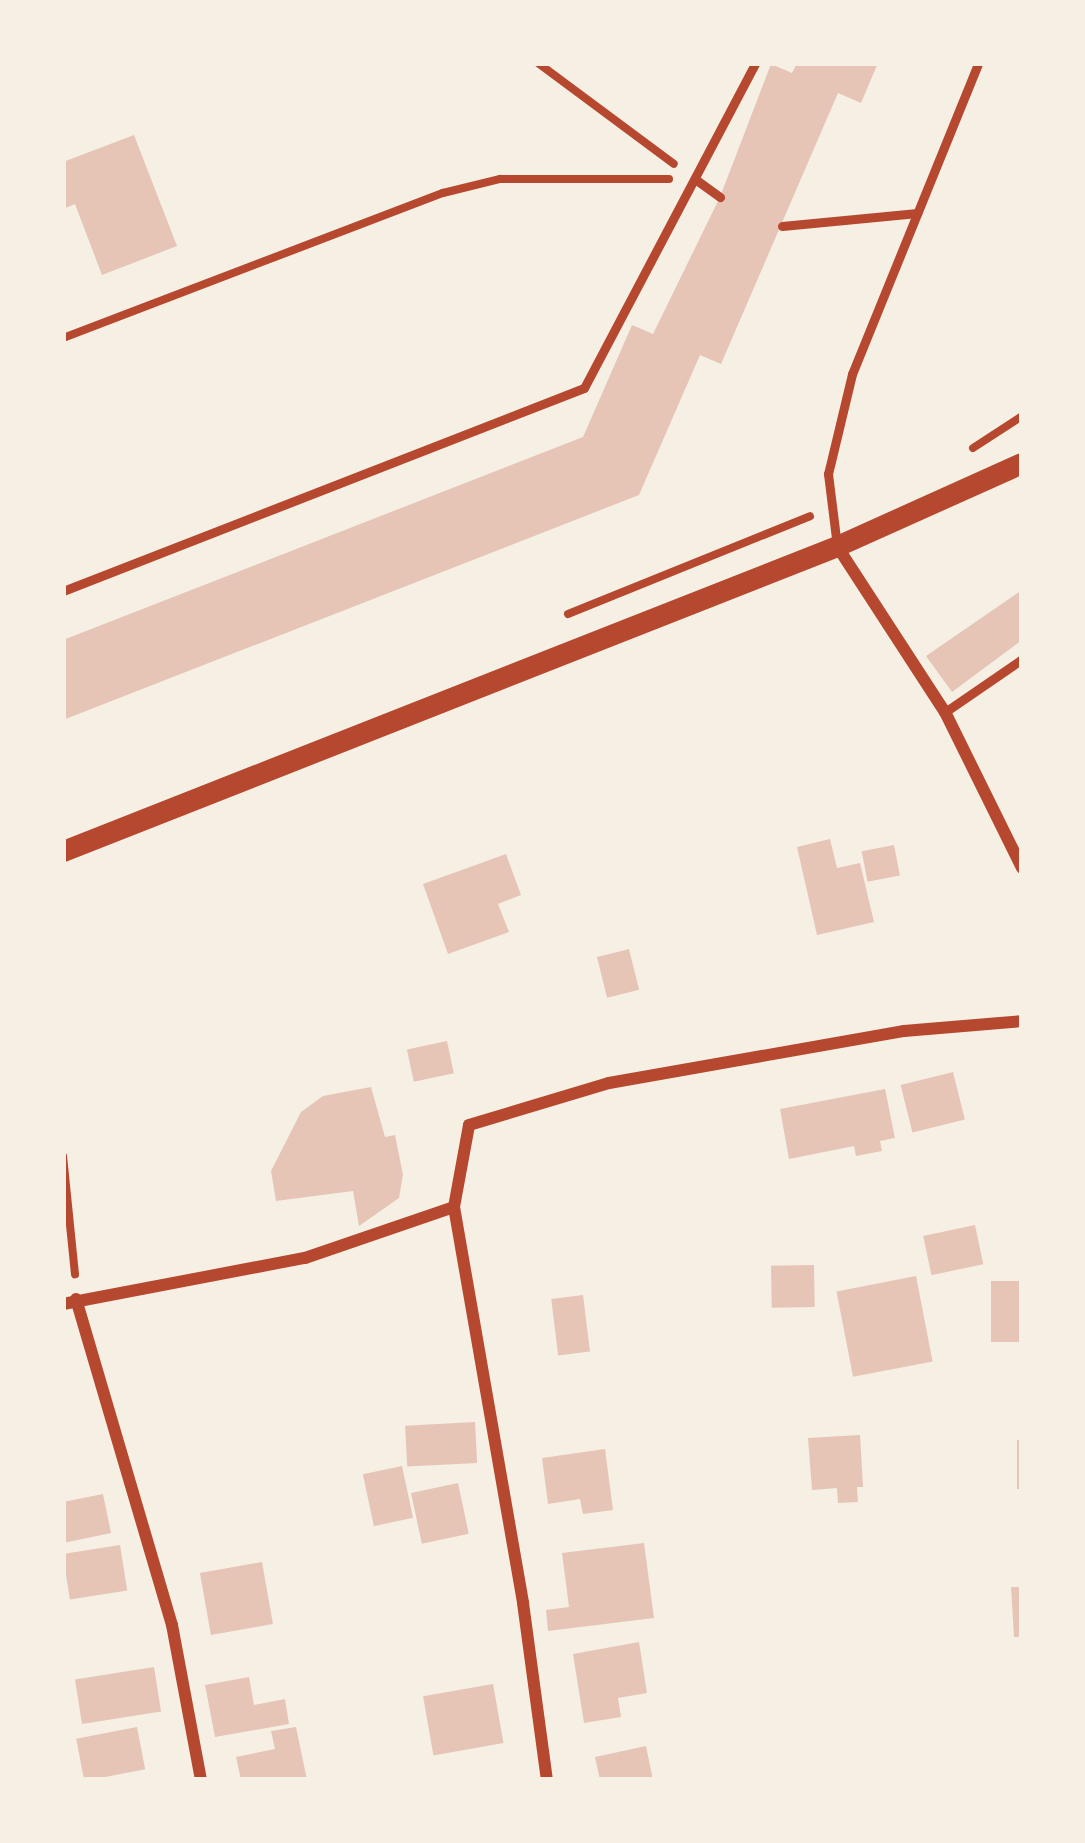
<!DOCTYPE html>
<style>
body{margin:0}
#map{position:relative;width:1085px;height:1843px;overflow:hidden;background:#f6efe4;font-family:"Playfair Display",serif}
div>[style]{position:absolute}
.building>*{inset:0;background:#e6c5b7;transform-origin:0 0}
.path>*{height:8px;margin:-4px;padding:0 4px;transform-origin:4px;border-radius:4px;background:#b5482f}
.service>*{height:9px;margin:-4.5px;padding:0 4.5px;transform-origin:4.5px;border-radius:4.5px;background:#b5482f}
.minor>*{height:12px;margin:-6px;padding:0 6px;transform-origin:6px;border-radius:6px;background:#b5482f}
.tertiary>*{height:21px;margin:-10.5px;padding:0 10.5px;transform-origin:10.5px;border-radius:10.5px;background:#b5482f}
span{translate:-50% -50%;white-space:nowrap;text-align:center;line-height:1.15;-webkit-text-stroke:9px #f6efe4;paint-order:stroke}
.frame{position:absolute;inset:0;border:66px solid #f6efe4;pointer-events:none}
</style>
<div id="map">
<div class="building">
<i style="clip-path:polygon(797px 63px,878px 63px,861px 103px,838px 93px,721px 364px,700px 355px,639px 495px,63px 720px,63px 640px,583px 437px,632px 325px,653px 334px,720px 197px,771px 64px,792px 73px)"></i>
<i style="clip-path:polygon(134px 135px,177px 246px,102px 275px,75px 204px,63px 209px,63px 162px)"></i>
<i style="clip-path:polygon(1022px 590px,1022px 640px,952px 692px,926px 656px)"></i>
<i style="clip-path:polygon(830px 839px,837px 868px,860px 863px,874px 922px,817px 935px,797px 847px)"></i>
<i style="left:894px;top:845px;width:31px;height:33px;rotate:79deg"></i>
<i style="clip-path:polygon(506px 854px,521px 895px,498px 904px,509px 932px,448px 954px,423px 884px)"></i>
<i style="left:629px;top:949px;width:42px;height:33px;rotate:76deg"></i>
<i style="left:447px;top:1041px;width:33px;height:41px;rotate:78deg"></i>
<i style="left:953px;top:1072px;width:49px;height:54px;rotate:76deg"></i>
<i style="clip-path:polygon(371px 1087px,385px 1137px,395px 1135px,403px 1175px,399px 1198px,359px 1226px,353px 1191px,276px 1201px,271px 1171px,301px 1112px,323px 1096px)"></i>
<i style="clip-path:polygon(885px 1089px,895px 1138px,880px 1141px,882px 1151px,856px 1156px,854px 1146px,789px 1159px,780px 1109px)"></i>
<i style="left:975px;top:1225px;width:40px;height:53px;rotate:78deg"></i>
<i style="left:814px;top:1265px;width:42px;height:43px;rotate:89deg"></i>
<i style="left:916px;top:1276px;width:87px;height:81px;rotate:79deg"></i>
<i style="left:1022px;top:1281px;width:61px;height:31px;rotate:90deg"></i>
<i style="left:583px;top:1295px;width:57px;height:32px;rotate:83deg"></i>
<i style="left:475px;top:1422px;width:41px;height:70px;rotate:87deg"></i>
<i style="clip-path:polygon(860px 1435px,863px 1487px,857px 1487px,858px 1502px,838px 1503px,837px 1488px,812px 1490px,808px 1438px)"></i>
<i style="left:1017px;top:1440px;width:5px;height:49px"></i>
<i style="clip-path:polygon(605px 1449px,613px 1510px,583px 1514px,580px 1499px,548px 1504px,542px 1458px)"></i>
<i style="left:402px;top:1466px;width:53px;height:40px;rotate:78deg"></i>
<i style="left:458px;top:1483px;width:52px;height:48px;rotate:78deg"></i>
<i style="clip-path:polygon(103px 1494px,111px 1533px,63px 1543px,63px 1502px)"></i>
<i style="clip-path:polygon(644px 1543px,654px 1618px,548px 1631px,546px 1610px,569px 1607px,562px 1553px)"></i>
<i style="left:120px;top:1545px;width:46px;height:58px;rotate:81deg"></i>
<i style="left:262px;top:1562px;width:63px;height:63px;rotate:80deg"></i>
<i style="clip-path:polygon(1011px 1587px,1022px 1587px,1022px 1637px,1014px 1637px)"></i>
<i style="clip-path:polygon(639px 1642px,647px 1693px,618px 1698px,621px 1717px,584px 1723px,573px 1654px)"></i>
<i style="left:154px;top:1667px;width:45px;height:80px;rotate:81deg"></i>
<i style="clip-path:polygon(249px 1677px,254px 1705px,285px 1699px,289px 1724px,215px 1737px,205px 1685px)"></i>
<i style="left:493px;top:1684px;width:60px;height:71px;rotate:80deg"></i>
<i style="left:137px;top:1727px;width:43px;height:62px;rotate:79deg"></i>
<i style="clip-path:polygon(296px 1727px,307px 1780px,241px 1780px,236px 1757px,275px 1749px,271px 1731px)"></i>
<i style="clip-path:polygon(646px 1746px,653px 1780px,600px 1780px,595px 1757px)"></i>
</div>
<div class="path">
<i style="left:538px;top:63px;width:169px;rotate:36.6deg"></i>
<i style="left:63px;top:338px;width:407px;rotate:-20.9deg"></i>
<i style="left:443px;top:193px;width:59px;rotate:-13.8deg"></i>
<i style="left:500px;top:179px;width:169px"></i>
<i style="left:973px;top:448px;width:59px;rotate:-33.1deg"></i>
<i style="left:568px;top:614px;width:261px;rotate:-22deg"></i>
<i style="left:63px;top:1156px;width:119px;rotate:84.2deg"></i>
</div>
<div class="service">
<i style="left:695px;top:179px;width:31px;rotate:36deg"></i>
<i style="left:782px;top:226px;width:136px;rotate:-5.5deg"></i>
<i style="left:837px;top:546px;width:73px;rotate:-97.1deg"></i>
<i style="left:828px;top:474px;width:103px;rotate:-76.5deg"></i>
<i style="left:852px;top:374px;width:336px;rotate:-67.9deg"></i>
<i style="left:63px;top:591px;width:559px;rotate:-21.29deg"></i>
<i style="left:584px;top:388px;width:367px;rotate:-62.2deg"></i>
<i style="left:945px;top:712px;width:93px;rotate:-34.5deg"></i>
</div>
<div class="minor">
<i style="left:837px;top:546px;width:198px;rotate:57deg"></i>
<i style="left:945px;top:712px;width:174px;rotate:63.7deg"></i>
<i style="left:454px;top:1207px;width:402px;rotate:80.1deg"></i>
<i style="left:523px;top:1603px;width:179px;rotate:82.3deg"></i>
<i style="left:76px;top:1299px;width:340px;rotate:73.6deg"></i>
<i style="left:172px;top:1625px;width:158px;rotate:79.4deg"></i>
<i style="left:63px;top:1304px;width:246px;rotate:-10.8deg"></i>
<i style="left:305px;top:1258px;width:157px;rotate:-18.9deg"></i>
<i style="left:454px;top:1207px;width:83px;rotate:-79.6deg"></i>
<i style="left:469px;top:1125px;width:146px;rotate:-16.7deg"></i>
<i style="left:609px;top:1083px;width:300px;rotate:-10deg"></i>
<i style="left:904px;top:1031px;width:118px;rotate:-4.8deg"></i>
</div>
<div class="tertiary">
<i style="left:63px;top:851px;width:832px;rotate:-21.51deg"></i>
<i style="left:837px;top:546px;width:203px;rotate:-24.2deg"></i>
</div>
<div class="frame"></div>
</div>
